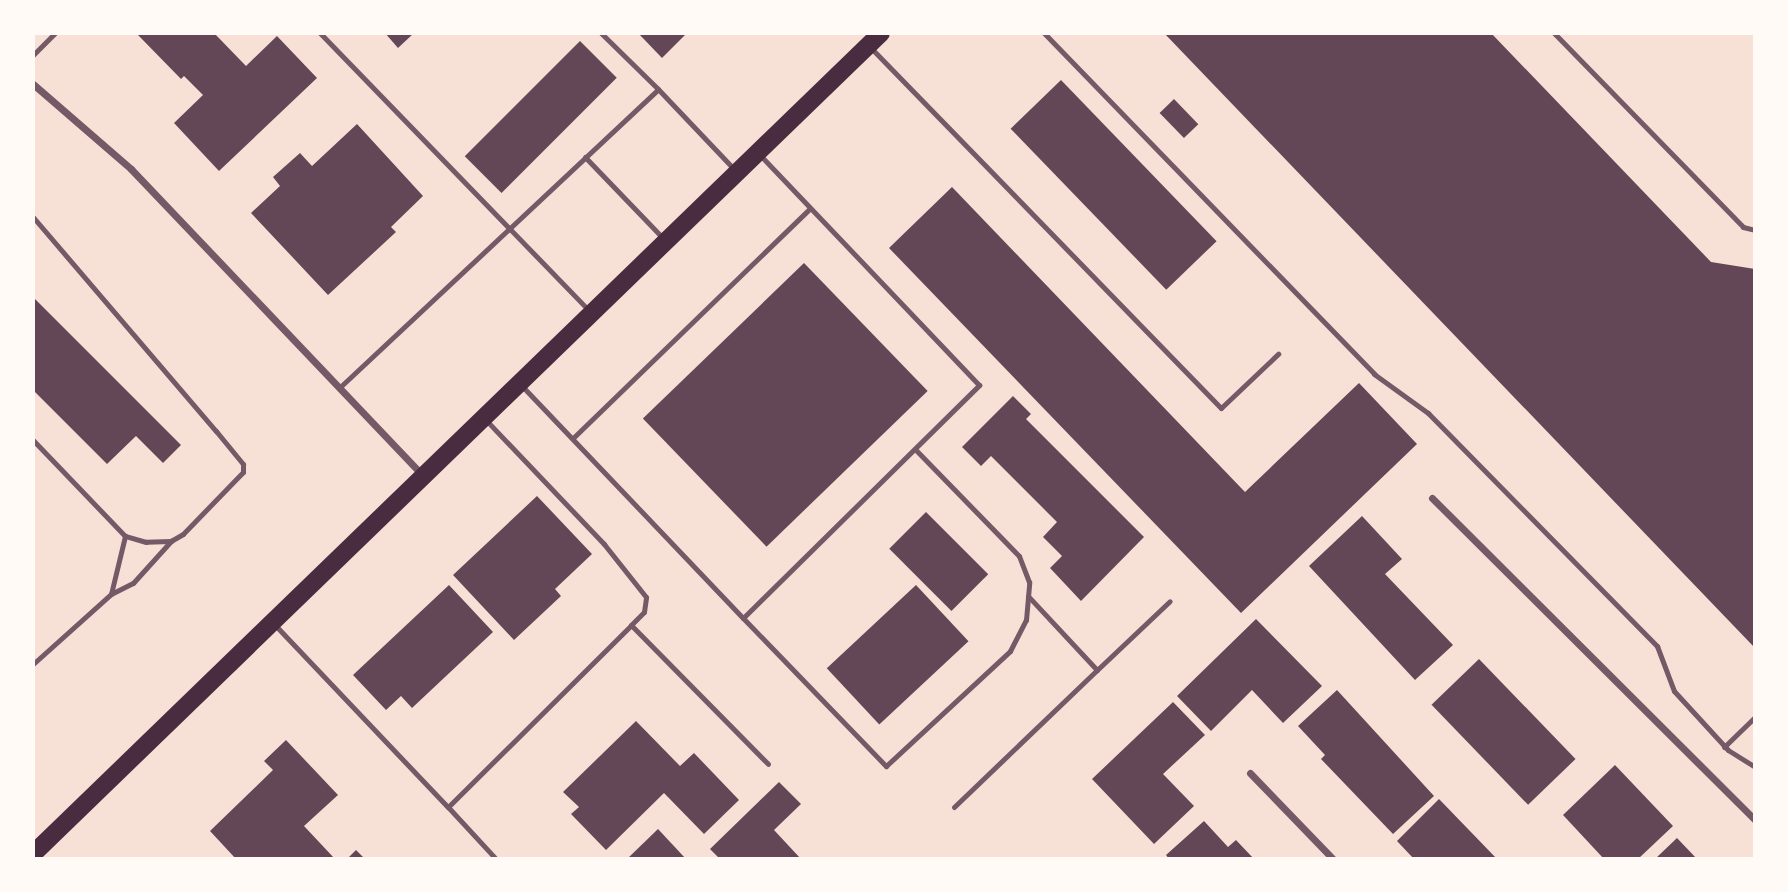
<!DOCTYPE html>
<style>
body{margin:0}
#map{position:relative;width:1788px;height:892px;overflow:hidden;background:#f7e1d7;font-family:Figtree,sans-serif}
div>[style]{position:absolute}
.building>*{inset:0;background:#644757;transform-origin:0 0}
.service>*{height:5px;margin:-2.5px;padding:0 2.5px;transform-origin:2.5px;border-radius:2.5px;background:#755966}
.minor>*{height:7px;margin:-3.5px;padding:0 3.5px;transform-origin:3.5px;border-radius:3.5px;background:#755966}
.primary>*{height:18px;margin:-9px;padding:0 9px;transform-origin:9px;border-radius:9px;background:#4a2c40}
span{translate:-50% -50%;white-space:nowrap;text-align:center;line-height:1.15;-webkit-text-stroke:6px #fffaf5;paint-order:stroke}
.frame{position:absolute;inset:0;border:35px solid #fffaf5;pointer-events:none}
</style>
<div id="map">
<div class="building">
<i style="clip-path:polygon(214px 33px,246px 66px,277px 36px,317px 78px,219px 171px,174px 123px,203px 95px,184px 76px,181px 79px,138px 35px)"></i>
<i style="clip-path:polygon(385px 33px,414px 33px,398px 48px)"></i>
<i style="clip-path:polygon(638px 33px,687px 33px,662px 58px)"></i>
<i style="clip-path:polygon(1164px 33px,1491px 33px,1711px 262px,1755px 269px,1755px 648px)"></i>
<i style="left:580px;top:41px;width:52px;height:163px;rotate:45deg"></i>
<i style="left:1061px;top:80px;width:224px;height:70px;rotate:46deg"></i>
<i style="left:1174px;top:99px;width:35px;height:20px;rotate:46deg"></i>
<i style="clip-path:polygon(357px 124px,423px 196px,391px 227px,396px 232px,328px 295px,251px 213px,280px 186px,273px 177px,300px 153px,312px 166px)"></i>
<i style="clip-path:polygon(952px 187px,1245px 492px,1359px 383px,1417px 444px,1241px 613px,889px 248px)"></i>
<i style="left:804px;top:263px;width:178px;height:224px;rotate:46deg"></i>
<i style="clip-path:polygon(33px 297px,181px 445px,163px 463px,136px 436px,107px 464px,33px 390px)"></i>
<i style="clip-path:polygon(1013px 396px,1031px 414px,1026px 419px,1144px 537px,1081px 601px,1050px 568px,1062px 556px,1043px 537px,1057px 522px,991px 456px,981px 466px,962px 447px)"></i>
<i style="clip-path:polygon(537px 496px,592px 554px,555px 589px,561px 596px,514px 640px,453px 575px)"></i>
<i style="left:926px;top:512px;width:88px;height:52px;rotate:45deg"></i>
<i style="clip-path:polygon(1362px 516px,1402px 559px,1385px 574px,1453px 645px,1415px 680px,1309px 566px)"></i>
<i style="clip-path:polygon(449px 585px,493px 632px,412px 708px,401px 696px,386px 710px,353px 675px)"></i>
<i style="left:916px;top:585px;width:77px;height:122px;rotate:47deg"></i>
<i style="clip-path:polygon(1256px 619px,1322px 686px,1283px 723px,1252px 690px,1211px 731px,1177px 696px)"></i>
<i style="left:1479px;top:659px;width:139px;height:66px;rotate:46deg"></i>
<i style="clip-path:polygon(1337px 690px,1434px 796px,1393px 834px,1321px 759px,1325px 755px,1298px 726px)"></i>
<i style="clip-path:polygon(1173px 702px,1205px 735px,1163px 774px,1194px 806px,1154px 844px,1092px 779px)"></i>
<i style="clip-path:polygon(636px 721px,680px 766px,694px 753px,739px 800px,704px 834px,664px 793px,606px 850px,571px 814px,579px 807px,563px 792px)"></i>
<i style="clip-path:polygon(286px 740px,338px 795px,304px 826px,335px 859px,236px 859px,210px 831px,273px 770px,264px 761px)"></i>
<i style="clip-path:polygon(1615px 765px,1673px 826px,1638px 859px,1604px 859px,1563px 815px)"></i>
<i style="clip-path:polygon(779px 782px,801px 804px,774px 830px,801px 859px,720px 859px,710px 849px)"></i>
<i style="clip-path:polygon(1439px 799px,1497px 859px,1414px 859px,1397px 841px)"></i>
<i style="clip-path:polygon(1204px 821px,1228px 847px,1236px 840px,1254px 859px,1169px 859px,1166px 855px)"></i>
<i style="clip-path:polygon(658px 829px,686px 859px,627px 859px)"></i>
<i style="clip-path:polygon(1677px 838px,1697px 859px,1655px 859px)"></i>
<i style="clip-path:polygon(356px 850px,365px 859px,347px 859px)"></i>
</div>
<div class="service">
<i style="left:320px;top:33px;width:388px;rotate:45.9deg"></i>
<i style="left:601px;top:33px;width:80px;rotate:44.5deg"></i>
<i style="left:1044px;top:33px;width:475px;rotate:45.9deg"></i>
<i style="left:1374px;top:374px;width:67px;rotate:35.8deg"></i>
<i style="left:1428px;top:413px;width:327px;rotate:45.5deg"></i>
<i style="left:1657px;top:646px;width:48px;rotate:69.3deg"></i>
<i style="left:1674px;top:691px;width:80px;rotate:47.5deg"></i>
<i style="left:1728px;top:750px;width:32px;rotate:32deg"></i>
<i style="left:1554px;top:33px;width:271px;rotate:45.7deg"></i>
<i style="left:1743px;top:227px;width:12px;rotate:14deg"></i>
<i style="left:871px;top:48px;width:502px;rotate:45.81deg"></i>
<i style="left:1221px;top:408px;width:79px;rotate:-43.5deg"></i>
<i style="left:33px;top:55px;width:31px;rotate:-45deg"></i>
<i style="left:585px;top:157px;width:114px;rotate:46.1deg"></i>
<i style="left:33px;top:217px;width:282px;rotate:49.5deg"></i>
<i style="left:216px;top:431px;width:43px;rotate:50.7deg"></i>
<i style="left:243px;top:464px;width:8px;rotate:90deg"></i>
<i style="left:243px;top:472px;width:86px;rotate:134.1deg"></i>
<i style="left:183px;top:534px;width:14px;rotate:150deg"></i>
<i style="left:171px;top:541px;width:25px;rotate:178deg"></i>
<i style="left:146px;top:542px;width:22px;rotate:-164deg"></i>
<i style="left:125px;top:536px;width:133px;rotate:-133.8deg"></i>
<i style="left:522px;top:386px;width:320px;rotate:46.4deg"></i>
<i style="left:743px;top:618px;width:332px;rotate:-44.6deg"></i>
<i style="left:979px;top:385px;width:318px;rotate:-133.6deg"></i>
<i style="left:339px;top:388px;width:437px;rotate:-43.1deg"></i>
<i style="left:658px;top:89px;width:112px;rotate:46.5deg"></i>
<i style="left:573px;top:438px;width:330px;rotate:-44.1deg"></i>
<i style="left:111px;top:594px;width:60px;rotate:-76.4deg"></i>
<i style="left:743px;top:618px;width:206px;rotate:46deg"></i>
<i style="left:886px;top:766px;width:169px;rotate:-42.8deg"></i>
<i style="left:1010px;top:651px;width:35px;rotate:-63deg"></i>
<i style="left:1026px;top:620px;width:38px;rotate:-85deg"></i>
<i style="left:1029px;top:582px;width:28px;rotate:-111deg"></i>
<i style="left:1019px;top:556px;width:149px;rotate:-134.2deg"></i>
<i style="left:275px;top:625px;width:251px;rotate:46.5deg"></i>
<i style="left:448px;top:807px;width:258px;rotate:-44.8deg"></i>
<i style="left:631px;top:625px;width:18px;rotate:-45deg"></i>
<i style="left:644px;top:612px;width:15px;rotate:-82deg"></i>
<i style="left:646px;top:597px;width:68px;rotate:-128.4deg"></i>
<i style="left:604px;top:544px;width:170px;rotate:-133.6deg"></i>
<i style="left:631px;top:625px;width:195px;rotate:45.4deg"></i>
<i style="left:33px;top:664px;width:105px;rotate:-41.9deg"></i>
<i style="left:111px;top:594px;width:25px;rotate:-27deg"></i>
<i style="left:133px;top:583px;width:57px;rotate:-47.9deg"></i>
<i style="left:1097px;top:670px;width:100px;rotate:-43.4deg"></i>
<i style="left:1724px;top:747px;width:43px;rotate:-44.1deg"></i>
<i style="left:448px;top:807px;width:71px;rotate:47.3deg"></i>
<i style="left:954px;top:807px;width:198px;rotate:-43.8deg"></i>
<i style="left:1097px;top:670px;width:101px;rotate:-133deg"></i>
</div>
<div class="minor">
<i style="left:33px;top:84px;width:130px;rotate:40.9deg"></i>
<i style="left:131px;top:169px;width:424px;rotate:46.4deg"></i>
<i style="left:1432px;top:498px;width:456px;rotate:44.9deg"></i>
<i style="left:1250px;top:773px;width:120px;rotate:46deg"></i>
</div>
<div class="primary">
<i style="left:33px;top:854px;width:1180px;rotate:-44.07deg"></i>
</div>
<div class="frame"></div>
</div>
